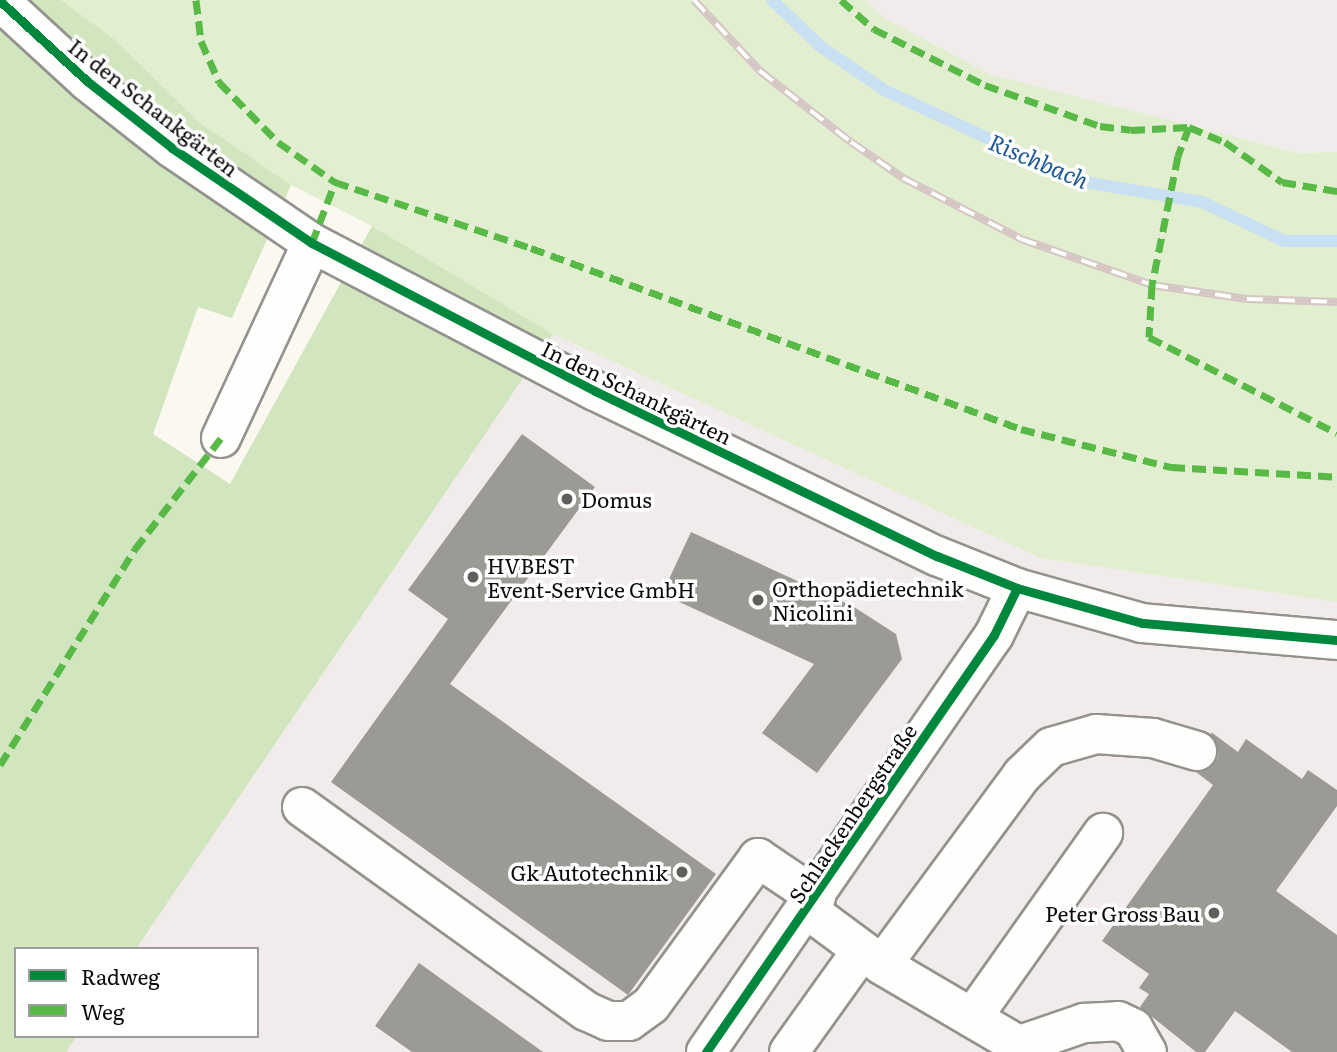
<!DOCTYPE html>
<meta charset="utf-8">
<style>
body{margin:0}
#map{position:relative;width:1337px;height:1052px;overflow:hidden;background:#faf8ef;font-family:Literata,serif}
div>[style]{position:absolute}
.industrial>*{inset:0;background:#f1ebec}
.green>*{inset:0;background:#e1eed0}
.forest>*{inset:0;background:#d1e5bf}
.stream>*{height:12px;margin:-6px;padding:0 6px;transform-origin:6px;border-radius:6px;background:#c8e0f1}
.building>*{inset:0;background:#9c9a95}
.roads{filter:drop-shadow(2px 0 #93928e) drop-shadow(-2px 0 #93928e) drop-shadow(0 2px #93928e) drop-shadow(0 -2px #93928e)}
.minor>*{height:38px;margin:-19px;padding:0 19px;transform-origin:19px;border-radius:19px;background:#fefefd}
.rail>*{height:8px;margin-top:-4px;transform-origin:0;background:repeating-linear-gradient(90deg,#fff 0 16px,#d5c6c4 0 32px);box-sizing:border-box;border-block:2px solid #d5c6c4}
.quiet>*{height:7px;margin-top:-3.5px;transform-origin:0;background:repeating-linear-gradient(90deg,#58b947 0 14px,transparent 0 21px)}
.cycleway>*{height:9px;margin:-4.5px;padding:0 4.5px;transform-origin:4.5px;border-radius:4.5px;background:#00873e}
.dots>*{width:19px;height:19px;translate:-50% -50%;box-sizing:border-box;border:4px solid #fff;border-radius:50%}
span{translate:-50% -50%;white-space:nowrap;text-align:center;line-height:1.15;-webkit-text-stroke:7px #fff;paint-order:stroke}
.street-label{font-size:21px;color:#0b0b0b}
.poi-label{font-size:21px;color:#0b0b0b}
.left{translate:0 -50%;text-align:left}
.right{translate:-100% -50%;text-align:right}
.water-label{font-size:23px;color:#1d5895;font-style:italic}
.legend{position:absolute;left:14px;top:947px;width:245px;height:91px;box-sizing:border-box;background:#fff;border:2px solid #9d9d9d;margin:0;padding:9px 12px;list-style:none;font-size:21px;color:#0b0b0b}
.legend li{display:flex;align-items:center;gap:14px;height:35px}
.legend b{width:35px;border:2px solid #9d9d9d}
</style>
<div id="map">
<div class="industrial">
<i style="clip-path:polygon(865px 0,1337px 0,1337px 152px,1299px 153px,991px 75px,883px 17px)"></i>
<i style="clip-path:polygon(553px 334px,1040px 558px,1337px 602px,1337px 1052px,66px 1052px,77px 1036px,257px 1036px,257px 949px,136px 949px)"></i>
</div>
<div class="green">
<i style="clip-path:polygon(61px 0,865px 0,883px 17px,991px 75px,1299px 153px,1337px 152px,1337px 602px,1040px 558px,553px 334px,372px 226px,291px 185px,199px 122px,114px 39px)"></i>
</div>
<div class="forest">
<i style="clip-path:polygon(0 0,61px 0,114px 39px,199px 122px,291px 185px,232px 318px,198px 307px,153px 434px,230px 484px,372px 226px,553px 334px,136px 949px,16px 949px,16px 1036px,77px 1036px,66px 1052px,0 1052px)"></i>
</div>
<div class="stream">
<i style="left:772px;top:0;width:66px;rotate:43.8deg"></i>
<i style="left:820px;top:46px;width:78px;rotate:34.5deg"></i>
<i style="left:884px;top:90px;width:215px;rotate:25deg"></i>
<i style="left:1079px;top:181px;width:125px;rotate:9.7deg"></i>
<i style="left:1202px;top:202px;width:91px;rotate:25.4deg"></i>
<i style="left:1284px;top:241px;width:53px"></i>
</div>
<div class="building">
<i style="clip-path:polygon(522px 434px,595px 487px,450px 684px,716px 874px,628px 995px,331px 782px,448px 619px,408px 590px)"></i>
<i style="clip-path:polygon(691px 532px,854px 607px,896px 634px,902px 659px,817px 773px,762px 733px,814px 664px,662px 594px)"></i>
<i style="clip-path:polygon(1211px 732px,1238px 752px,1246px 739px,1302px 779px,1308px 770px,1337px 790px,1337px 806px,1276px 891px,1337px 935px,1337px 1052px,1292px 1052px,1235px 1011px,1205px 1052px,1196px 1052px,1140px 1007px,1149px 994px,1139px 988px,1149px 974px,1102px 941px,1213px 785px,1196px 772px,1212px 767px,1218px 758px)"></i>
<i style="clip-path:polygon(419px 963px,543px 1052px,412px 1052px,375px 1026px)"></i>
</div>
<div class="roads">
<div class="minor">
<i style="left:0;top:1px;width:118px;rotate:42.6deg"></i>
<i style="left:87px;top:81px;width:108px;rotate:38.2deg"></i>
<i style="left:172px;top:148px;width:169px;rotate:34.2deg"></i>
<i style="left:312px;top:243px;width:319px;rotate:27.6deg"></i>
<i style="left:595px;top:391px;width:380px;rotate:25.8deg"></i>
<i style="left:937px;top:556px;width:86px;rotate:21.8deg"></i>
<i style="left:1017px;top:588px;width:130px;rotate:15.6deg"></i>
<i style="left:1142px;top:623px;width:196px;rotate:5deg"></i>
<i style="left:221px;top:438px;width:215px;rotate:-65deg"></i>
<i style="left:302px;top:807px;width:350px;rotate:35.7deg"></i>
<i style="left:586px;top:1011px;width:24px;rotate:24deg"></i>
<i style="left:608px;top:1021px;width:21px"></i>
<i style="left:629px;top:1021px;width:27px;rotate:-36deg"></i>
<i style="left:651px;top:1005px;width:182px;rotate:-53.9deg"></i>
<i style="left:758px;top:858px;width:70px;rotate:33.9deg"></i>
<i style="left:808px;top:910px;width:92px;rotate:36.6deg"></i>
<i style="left:882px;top:965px;width:172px;rotate:30.4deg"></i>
<i style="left:882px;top:965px;width:236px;rotate:-53.6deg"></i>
<i style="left:1022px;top:775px;width:40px;rotate:-44deg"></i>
<i style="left:1051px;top:747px;width:47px;rotate:-16.1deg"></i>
<i style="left:1096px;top:734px;width:57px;rotate:4deg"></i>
<i style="left:1153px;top:738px;width:46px;rotate:16.5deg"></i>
<i style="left:972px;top:1018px;width:227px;rotate:-54.7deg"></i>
<i style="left:1020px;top:1045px;width:68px;rotate:-19deg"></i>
<i style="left:1084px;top:1023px;width:34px;rotate:-3deg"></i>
<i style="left:1118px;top:1021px;width:17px;rotate:25deg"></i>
<i style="left:1133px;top:1028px;width:28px;rotate:60deg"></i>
<i style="left:706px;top:1052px;width:507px;rotate:-55.37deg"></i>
<i style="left:994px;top:635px;width:52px;rotate:-63.9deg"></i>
<i style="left:789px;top:1052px;width:125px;rotate:-54.4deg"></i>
</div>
</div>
<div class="rail">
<i style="left:694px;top:0;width:97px;rotate:47.1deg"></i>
<i style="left:760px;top:71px;width:115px;rotate:38deg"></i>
<i style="left:851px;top:142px;width:63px;rotate:34.7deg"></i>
<i style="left:903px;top:178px;width:133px;rotate:27.3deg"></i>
<i style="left:1021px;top:239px;width:139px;rotate:19.3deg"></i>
<i style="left:1152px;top:285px;width:96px;rotate:8.4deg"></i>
<i style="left:1247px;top:299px;width:90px;rotate:1.9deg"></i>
</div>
<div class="quiet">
<i style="left:196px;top:0;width:41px;rotate:83deg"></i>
<i style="left:201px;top:41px;width:45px;rotate:66.3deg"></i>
<i style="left:219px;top:82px;width:84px;rotate:45.5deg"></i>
<i style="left:278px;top:142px;width:70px;rotate:35.1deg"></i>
<i style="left:335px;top:182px;width:207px;rotate:18.6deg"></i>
<i style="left:531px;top:248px;width:522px;rotate:20.27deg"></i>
<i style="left:1021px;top:429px;width:155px;rotate:14.2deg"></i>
<i style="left:1171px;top:467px;width:166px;rotate:3.4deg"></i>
<i style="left:841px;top:0;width:44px;rotate:41.3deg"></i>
<i style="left:874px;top:29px;width:124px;rotate:26.8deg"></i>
<i style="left:985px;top:85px;width:122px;rotate:19.6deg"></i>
<i style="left:1100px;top:126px;width:31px;rotate:7deg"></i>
<i style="left:1131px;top:130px;width:58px;rotate:-3deg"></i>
<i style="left:1189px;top:127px;width:39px;rotate:23deg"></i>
<i style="left:1225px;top:142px;width:70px;rotate:35.1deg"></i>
<i style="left:1282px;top:182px;width:56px;rotate:9.3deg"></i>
<i style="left:1189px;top:127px;width:31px;rotate:111deg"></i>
<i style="left:1178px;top:156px;width:132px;rotate:101.4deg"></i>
<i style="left:1152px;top:285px;width:52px;rotate:93.3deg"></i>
<i style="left:1149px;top:337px;width:211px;rotate:27.1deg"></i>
<i style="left:312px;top:243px;width:65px;rotate:-69.3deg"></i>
<i style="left:0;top:765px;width:255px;rotate:-58deg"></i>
<i style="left:135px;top:549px;width:140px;rotate:-52.2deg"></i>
</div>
<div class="cycleway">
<i style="left:0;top:1px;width:118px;rotate:42.6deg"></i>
<i style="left:87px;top:81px;width:108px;rotate:38.2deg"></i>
<i style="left:172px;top:148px;width:169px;rotate:34.2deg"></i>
<i style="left:312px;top:243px;width:319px;rotate:27.6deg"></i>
<i style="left:595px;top:391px;width:380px;rotate:25.8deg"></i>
<i style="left:937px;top:556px;width:86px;rotate:21.8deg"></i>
<i style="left:1017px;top:588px;width:130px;rotate:15.6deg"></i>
<i style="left:1142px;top:623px;width:196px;rotate:5deg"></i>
<i style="left:706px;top:1052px;width:507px;rotate:-55.37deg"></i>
<i style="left:994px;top:635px;width:52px;rotate:-63.9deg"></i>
</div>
<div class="dots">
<i style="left:567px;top:499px;background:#5f5e5b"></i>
<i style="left:473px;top:577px;background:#5f5e5b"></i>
<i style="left:758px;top:600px;background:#5f5e5b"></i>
<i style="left:682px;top:872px;background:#5f5e5b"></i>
<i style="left:1214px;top:913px;background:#5f5e5b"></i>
</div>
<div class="street-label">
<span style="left:154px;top:107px;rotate:38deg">In den Schankgärten</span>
<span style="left:637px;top:392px;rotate:26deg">In den Schankgärten</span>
<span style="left:852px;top:813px;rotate:-56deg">Schlackenbergstraße</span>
</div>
<div class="poi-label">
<span class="left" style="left:581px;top:499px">Domus</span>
<span class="left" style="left:487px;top:577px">HVBEST<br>Event-Service GmbH</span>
<span class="left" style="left:772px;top:600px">Orthopädietechnik<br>Nicolini</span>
<span class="right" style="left:668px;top:872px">Gk Autotechnik</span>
<span class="right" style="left:1200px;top:913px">Peter Gross Bau</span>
</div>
<div class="water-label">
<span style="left:1039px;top:160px;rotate:23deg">Rischbach</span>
</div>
<ul class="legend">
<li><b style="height:9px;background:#00873e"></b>Radweg</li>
<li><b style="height:9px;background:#58b947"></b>Weg</li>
</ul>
</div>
